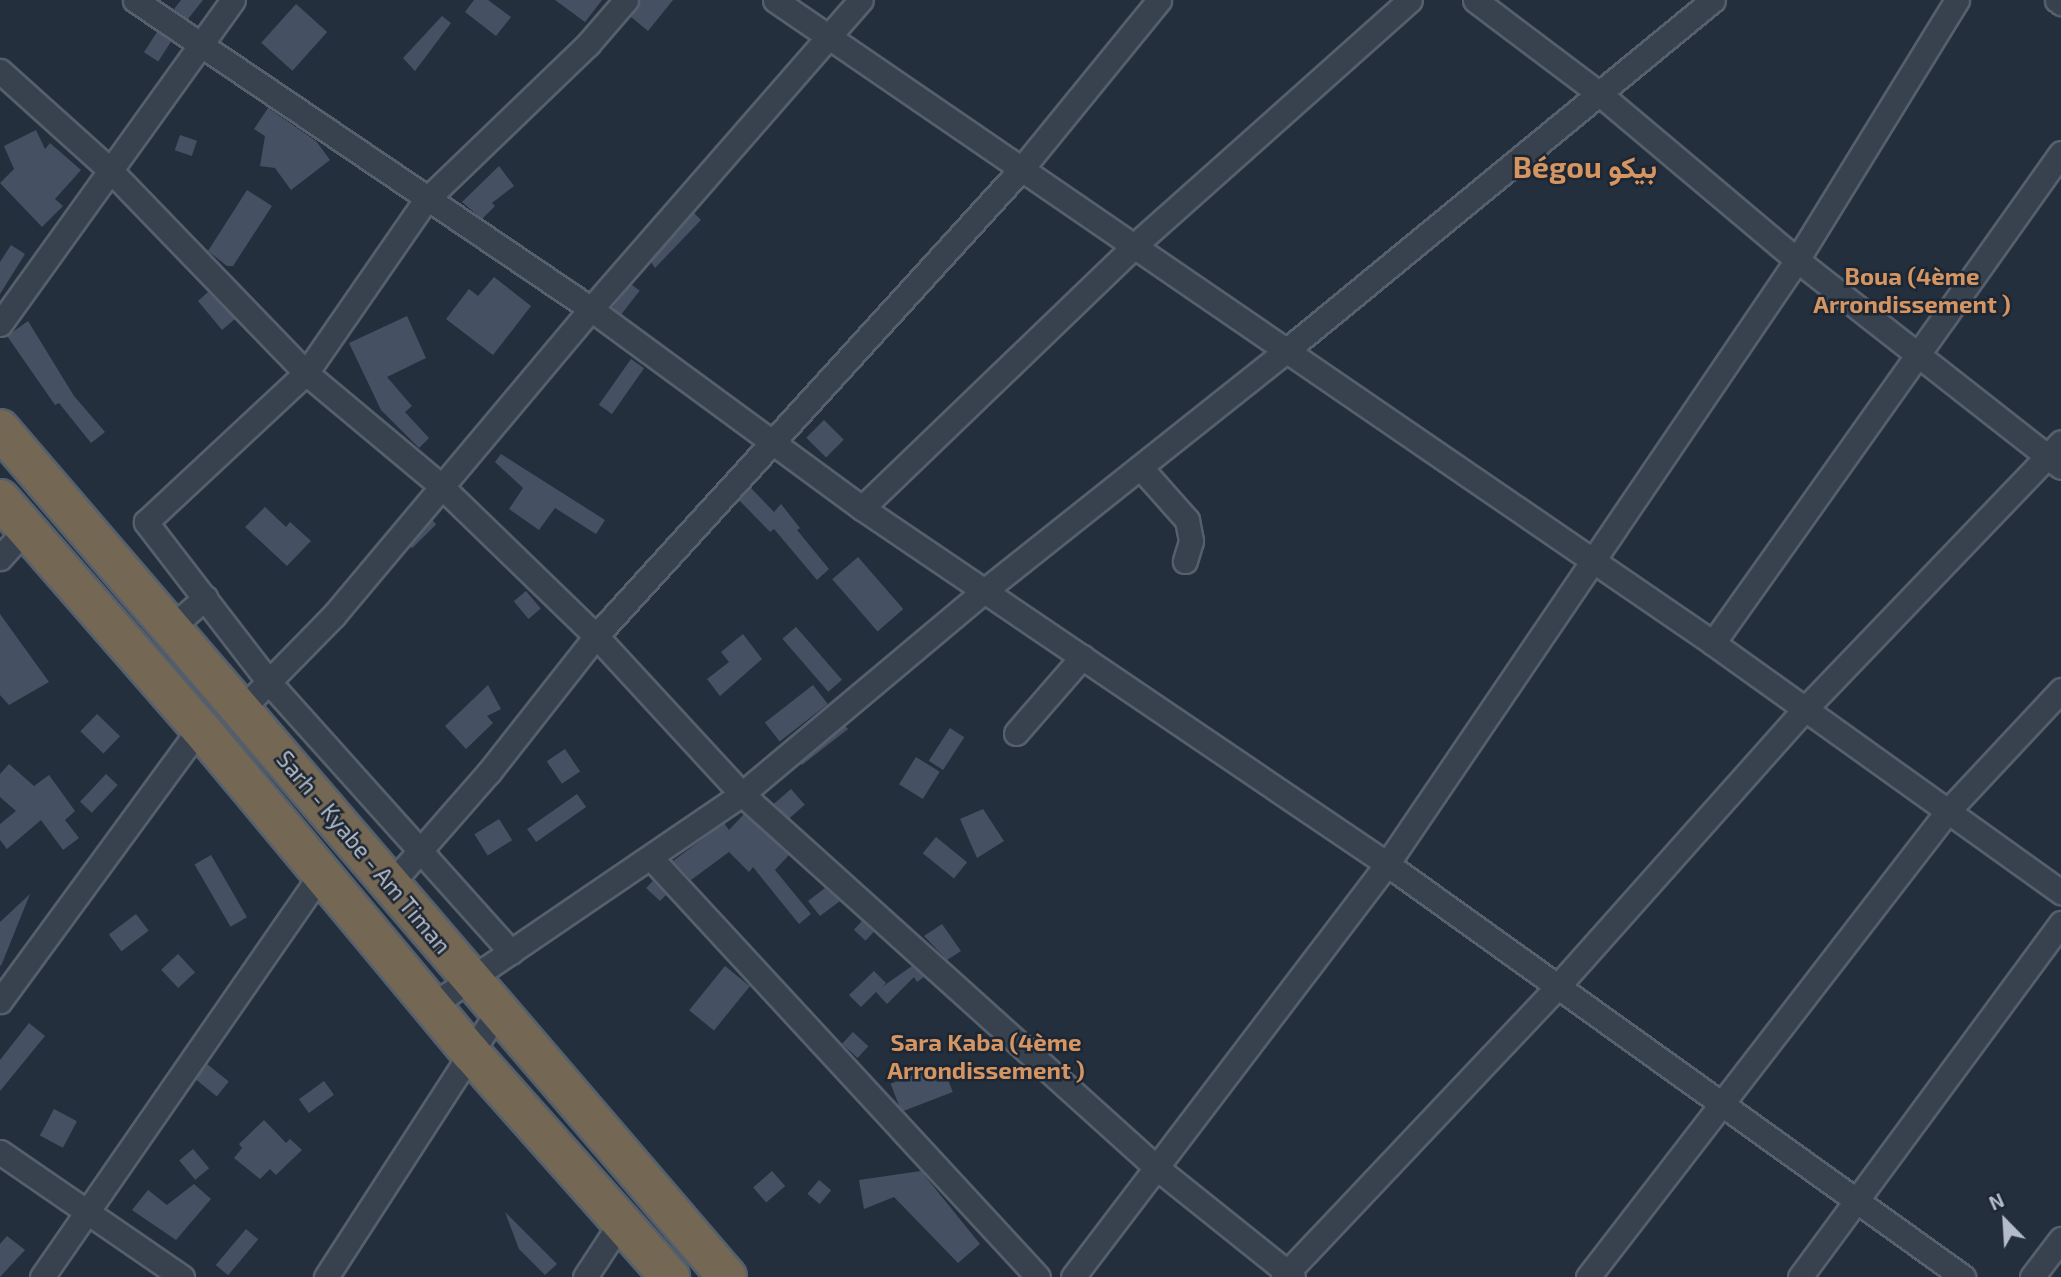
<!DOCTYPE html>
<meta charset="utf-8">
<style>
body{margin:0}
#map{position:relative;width:2061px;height:1277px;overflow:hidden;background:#242f3e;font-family:"Exo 2",Vazirmatn,sans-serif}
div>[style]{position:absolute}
.building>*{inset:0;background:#455162;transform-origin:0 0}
.roads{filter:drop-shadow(2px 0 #565f6c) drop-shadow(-2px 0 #565f6c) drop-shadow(0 2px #565f6c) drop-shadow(0 -2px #565f6c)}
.street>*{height:23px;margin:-11.5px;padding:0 11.5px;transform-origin:11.5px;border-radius:11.5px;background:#38414e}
.highway>*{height:38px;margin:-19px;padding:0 19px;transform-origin:19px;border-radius:19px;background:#746855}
span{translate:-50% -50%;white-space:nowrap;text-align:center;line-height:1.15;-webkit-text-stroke:5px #1d2633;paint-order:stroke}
.street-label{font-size:23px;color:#b4bcc9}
.neighbourhood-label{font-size:24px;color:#d59563;font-weight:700}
.district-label{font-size:30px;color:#d59563;font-weight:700}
.north{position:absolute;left:1970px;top:1186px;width:70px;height:70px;-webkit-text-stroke:5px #1d2633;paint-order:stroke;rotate:336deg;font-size:19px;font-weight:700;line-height:28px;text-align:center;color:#b4bcc9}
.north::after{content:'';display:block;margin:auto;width:24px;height:32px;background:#b4bcc9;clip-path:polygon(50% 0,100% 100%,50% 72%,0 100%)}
</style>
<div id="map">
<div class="building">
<i style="clip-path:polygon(181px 0,203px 0,188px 19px,174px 9px)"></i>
<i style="clip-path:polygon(474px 0,488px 0,511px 17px,496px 36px,465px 12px)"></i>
<i style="clip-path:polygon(555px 0,602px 0,585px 22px)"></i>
<i style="clip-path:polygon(640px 0,673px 0,648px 31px,630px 16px)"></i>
<i style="left:296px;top:4px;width:42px;height:52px;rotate:42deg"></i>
<i style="clip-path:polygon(442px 16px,451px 23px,415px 71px,403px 58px)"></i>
<i style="left:157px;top:32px;width:17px;height:24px;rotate:33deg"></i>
<i style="clip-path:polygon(268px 108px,316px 141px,330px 160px,291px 190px,275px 168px,260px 166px,265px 136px,254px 129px)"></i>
<i style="clip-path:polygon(36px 130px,45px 149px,50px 143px,81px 170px,55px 199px,63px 206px,42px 227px,0 183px,14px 169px,4px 146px)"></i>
<i style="left:180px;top:135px;width:18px;height:16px;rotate:19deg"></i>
<i style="clip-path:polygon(499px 166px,514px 186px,492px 203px,495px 206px,482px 219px,462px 202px)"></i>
<i style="clip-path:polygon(247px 190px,272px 206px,233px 266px,227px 266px,208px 251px)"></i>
<i style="clip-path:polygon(694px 213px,701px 220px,655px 268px,651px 262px)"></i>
<i style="clip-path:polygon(11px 245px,25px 254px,0 294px,0 262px)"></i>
<i style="clip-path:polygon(494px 277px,531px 306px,493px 355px,446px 319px,469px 289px,478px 296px)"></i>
<i style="left:631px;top:284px;width:11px;height:30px;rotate:38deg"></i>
<i style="clip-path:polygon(208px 292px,235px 319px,222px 330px,198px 301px)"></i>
<i style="clip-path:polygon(407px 316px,426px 358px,387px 377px,412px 406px,405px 412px,429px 438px,419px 448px,381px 410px,349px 343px)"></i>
<i style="clip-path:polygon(28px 321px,74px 396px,105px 432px,91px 443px,59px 403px,55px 405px,7px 336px)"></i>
<i style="left:631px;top:359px;width:16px;height:56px;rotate:35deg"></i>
<i style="left:824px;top:420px;width:28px;height:25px;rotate:45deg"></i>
<i style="clip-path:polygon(501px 454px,605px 520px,596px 534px,555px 508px,539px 530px,509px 509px,523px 488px,495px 462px)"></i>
<i style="clip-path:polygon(750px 487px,774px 512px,781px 504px,800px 528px,797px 530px,829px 569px,817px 580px,774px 529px,770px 532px,739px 500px)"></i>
<i style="clip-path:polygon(265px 507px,286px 527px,290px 522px,311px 541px,287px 566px,245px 527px)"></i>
<i style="left:432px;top:520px;width:6px;height:34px;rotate:45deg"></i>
<i style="left:858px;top:557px;width:69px;height:34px;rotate:49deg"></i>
<i style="left:526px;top:591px;width:23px;height:16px;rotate:50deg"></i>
<i style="clip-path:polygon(0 614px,49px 682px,9px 705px,0 695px)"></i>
<i style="left:796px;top:627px;width:70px;height:18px;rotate:49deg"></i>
<i style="clip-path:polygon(743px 634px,762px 659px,720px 696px,707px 679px,729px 662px,721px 652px)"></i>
<i style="clip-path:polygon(488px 685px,501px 709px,487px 716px,493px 723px,466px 749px,445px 726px)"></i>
<i style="left:813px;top:685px;width:24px;height:61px;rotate:52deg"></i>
<i style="left:97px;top:714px;width:32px;height:24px;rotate:44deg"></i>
<i style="clip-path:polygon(845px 726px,848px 729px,802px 765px,800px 763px)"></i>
<i style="left:950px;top:728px;width:17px;height:39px;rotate:33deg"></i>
<i style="left:565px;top:749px;width:27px;height:22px;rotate:56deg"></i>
<i style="left:916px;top:757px;width:28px;height:32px;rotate:32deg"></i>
<i style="clip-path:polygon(9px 764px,34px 786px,49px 775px,75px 811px,65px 820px,79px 838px,63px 850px,41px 820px,7px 849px,0 840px,0 824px,16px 811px,0 797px,0 774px)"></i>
<i style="left:106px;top:774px;width:16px;height:38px;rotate:43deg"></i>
<i style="left:791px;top:789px;width:21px;height:23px;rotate:49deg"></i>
<i style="left:577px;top:794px;width:16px;height:61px;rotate:55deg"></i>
<i style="clip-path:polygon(983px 809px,1004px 841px,977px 858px,960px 819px)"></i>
<i style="clip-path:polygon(744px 814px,789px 855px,775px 870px,811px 914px,799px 924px,753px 867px,749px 872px,729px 852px,691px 880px,673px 861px,724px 823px,729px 830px)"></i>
<i style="left:499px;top:819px;width:25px;height:29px;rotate:58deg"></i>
<i style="left:936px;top:837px;width:40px;height:21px;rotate:39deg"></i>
<i style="left:211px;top:855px;width:72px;height:19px;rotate:60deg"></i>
<i style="clip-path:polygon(653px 881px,666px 895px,660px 901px,646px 888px)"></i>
<i style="clip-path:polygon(825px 888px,840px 901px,820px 916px,808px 901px)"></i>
<i style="clip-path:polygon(30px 894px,1px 966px,0 965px,0 922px)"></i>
<i style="left:136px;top:914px;width:21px;height:34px;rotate:53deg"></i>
<i style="left:862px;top:921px;width:16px;height:12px;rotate:43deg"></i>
<i style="clip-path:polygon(942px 924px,961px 951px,947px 960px,924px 936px)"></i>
<i style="left:178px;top:954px;width:25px;height:23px;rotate:47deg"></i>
<i style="left:725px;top:966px;width:32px;height:57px;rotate:39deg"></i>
<i style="clip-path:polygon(912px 966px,924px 977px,917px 982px,914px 977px,887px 1004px,876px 992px,861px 1007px,849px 995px,874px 971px,886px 983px,882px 987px)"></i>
<i style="clip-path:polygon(29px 1023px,45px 1036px,0 1091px,0 1060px)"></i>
<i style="left:853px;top:1032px;width:21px;height:16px;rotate:43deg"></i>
<i style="left:207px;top:1064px;width:28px;height:19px;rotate:39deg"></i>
<i style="left:942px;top:1064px;width:30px;height:55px;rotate:69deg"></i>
<i style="left:324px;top:1081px;width:17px;height:31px;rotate:54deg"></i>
<i style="left:54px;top:1109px;width:26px;height:30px;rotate:28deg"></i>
<i style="clip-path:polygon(264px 1120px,286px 1143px,290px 1139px,302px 1150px,276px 1175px,270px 1169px,260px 1179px,234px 1158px,242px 1148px,239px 1144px)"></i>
<i style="left:193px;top:1149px;width:25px;height:18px;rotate:50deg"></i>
<i style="left:772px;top:1171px;width:20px;height:25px;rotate:49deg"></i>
<i style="clip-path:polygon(921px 1171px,980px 1244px,958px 1263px,894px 1197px,864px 1209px,859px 1180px)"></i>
<i style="left:819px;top:1180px;width:16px;height:18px;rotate:40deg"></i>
<i style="clip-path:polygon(194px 1184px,211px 1199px,176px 1240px,132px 1210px,148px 1190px,167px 1205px)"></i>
<i style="clip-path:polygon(505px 1212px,557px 1264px,545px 1275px,519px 1249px)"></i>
<i style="left:246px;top:1229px;width:16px;height:47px;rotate:40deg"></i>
<i style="clip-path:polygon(7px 1236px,25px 1250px,0 1277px,0 1244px)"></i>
</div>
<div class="roads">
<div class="street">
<i style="left:135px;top:0;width:551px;rotate:34.12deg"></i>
<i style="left:591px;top:309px;width:336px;rotate:36.3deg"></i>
<i style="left:862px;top:508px;width:634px;rotate:34.14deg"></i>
<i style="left:1387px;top:864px;width:709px;rotate:35.64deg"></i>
<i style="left:775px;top:0;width:1137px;rotate:34.43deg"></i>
<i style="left:1713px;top:643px;width:428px;rotate:35.6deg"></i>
<i style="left:1475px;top:0;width:158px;rotate:37deg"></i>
<i style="left:1601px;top:95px;width:256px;rotate:40.1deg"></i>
<i style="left:1797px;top:260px;width:335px;rotate:38.1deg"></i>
<i style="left:2057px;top:0;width:5px;rotate:37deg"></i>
<i style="left:0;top:71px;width:149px;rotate:42deg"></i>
<i style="left:111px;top:171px;width:281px;rotate:46deg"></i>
<i style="left:306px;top:373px;width:176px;rotate:39.9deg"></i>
<i style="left:441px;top:486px;width:216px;rotate:44.1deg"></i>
<i style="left:596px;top:636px;width:215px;rotate:47.3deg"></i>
<i style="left:742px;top:794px;width:559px;rotate:42.03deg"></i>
<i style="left:1157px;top:1168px;width:174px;rotate:38.7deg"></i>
<i style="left:0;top:324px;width:399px;rotate:-54.3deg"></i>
<i style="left:1140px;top:467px;width:71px;rotate:48.4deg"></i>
<i style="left:1187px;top:520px;width:21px;rotate:79deg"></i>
<i style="left:1191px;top:541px;width:21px;rotate:107deg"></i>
<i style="left:862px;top:508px;width:379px;rotate:-43.9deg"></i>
<i style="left:1135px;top:245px;width:368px;rotate:-41.7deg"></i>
<i style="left:0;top:558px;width:39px;rotate:-48deg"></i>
<i style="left:173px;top:626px;width:43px;rotate:-41.2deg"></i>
<i style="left:1713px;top:643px;width:601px;rotate:-54.62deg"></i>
<i style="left:243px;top:708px;width:130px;rotate:-45.6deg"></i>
<i style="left:334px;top:615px;width:400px;rotate:-50deg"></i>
<i style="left:591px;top:309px;width:410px;rotate:-48.9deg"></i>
<i style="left:1016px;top:733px;width:101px;rotate:-49deg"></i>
<i style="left:652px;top:859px;width:569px;rotate:47.28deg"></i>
<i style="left:390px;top:885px;width:150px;rotate:-48.8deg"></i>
<i style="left:489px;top:772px;width:173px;rotate:-51.8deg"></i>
<i style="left:596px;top:636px;width:634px;rotate:-47.68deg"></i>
<i style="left:1023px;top:167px;width:215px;rotate:-50.8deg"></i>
<i style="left:511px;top:952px;width:363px;rotate:-131.9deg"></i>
<i style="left:269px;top:682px;width:202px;rotate:-127.6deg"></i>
<i style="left:146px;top:522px;width:219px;rotate:-43deg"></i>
<i style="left:306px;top:373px;width:211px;rotate:-55.3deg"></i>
<i style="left:426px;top:200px;width:225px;rotate:-43.9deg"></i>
<i style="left:588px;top:44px;width:58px;rotate:-49.2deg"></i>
<i style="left:0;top:1001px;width:338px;rotate:-53.8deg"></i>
<i style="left:431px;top:1006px;width:376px;rotate:-34.3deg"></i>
<i style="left:742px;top:794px;width:316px;rotate:-40deg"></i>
<i style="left:984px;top:591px;width:387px;rotate:-38.5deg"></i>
<i style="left:1287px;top:350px;width:551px;rotate:-39.41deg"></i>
<i style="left:0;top:1152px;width:221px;rotate:34.5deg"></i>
<i style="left:42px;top:1277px;width:488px;rotate:-55.3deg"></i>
<i style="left:326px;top:1277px;width:318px;rotate:-57.1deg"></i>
<i style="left:585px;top:1277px;width:69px;rotate:-56.8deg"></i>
<i style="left:1073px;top:1277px;width:519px;rotate:-52.75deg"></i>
<i style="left:1387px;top:864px;width:730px;rotate:-55.83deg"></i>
<i style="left:1797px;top:260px;width:305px;rotate:-58.4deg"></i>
<i style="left:1283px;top:1277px;width:400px;rotate:-46.6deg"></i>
<i style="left:1558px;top:986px;width:373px;rotate:-48.3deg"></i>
<i style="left:1806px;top:708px;width:368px;rotate:-46.2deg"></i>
<i style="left:1588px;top:1277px;width:587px;rotate:-52.33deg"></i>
<i style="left:1947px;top:812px;width:167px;rotate:-46.9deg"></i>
<i style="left:1800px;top:1277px;width:440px;rotate:-53.6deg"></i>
<i style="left:2032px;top:1277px;width:48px;rotate:-52.7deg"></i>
</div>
<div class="highway">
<i style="left:0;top:429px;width:1117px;rotate:49.39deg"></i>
<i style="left:0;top:499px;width:304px;rotate:48.9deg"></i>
<i style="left:200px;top:728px;width:423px;rotate:50.2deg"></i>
<i style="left:471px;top:1053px;width:300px;rotate:48.4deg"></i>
</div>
</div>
<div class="street-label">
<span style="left:364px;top:852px;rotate:50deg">Sarh - Kyabe - Am Timan</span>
</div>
<div class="neighbourhood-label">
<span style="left:1912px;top:290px">Boua (4ème<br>Arrondissement )</span>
<span style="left:986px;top:1056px">Sara Kaba (4ème<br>Arrondissement )</span>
</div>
<div class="district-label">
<span style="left:1585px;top:166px">Bégou بيكو</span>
</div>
<div class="north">N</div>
</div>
